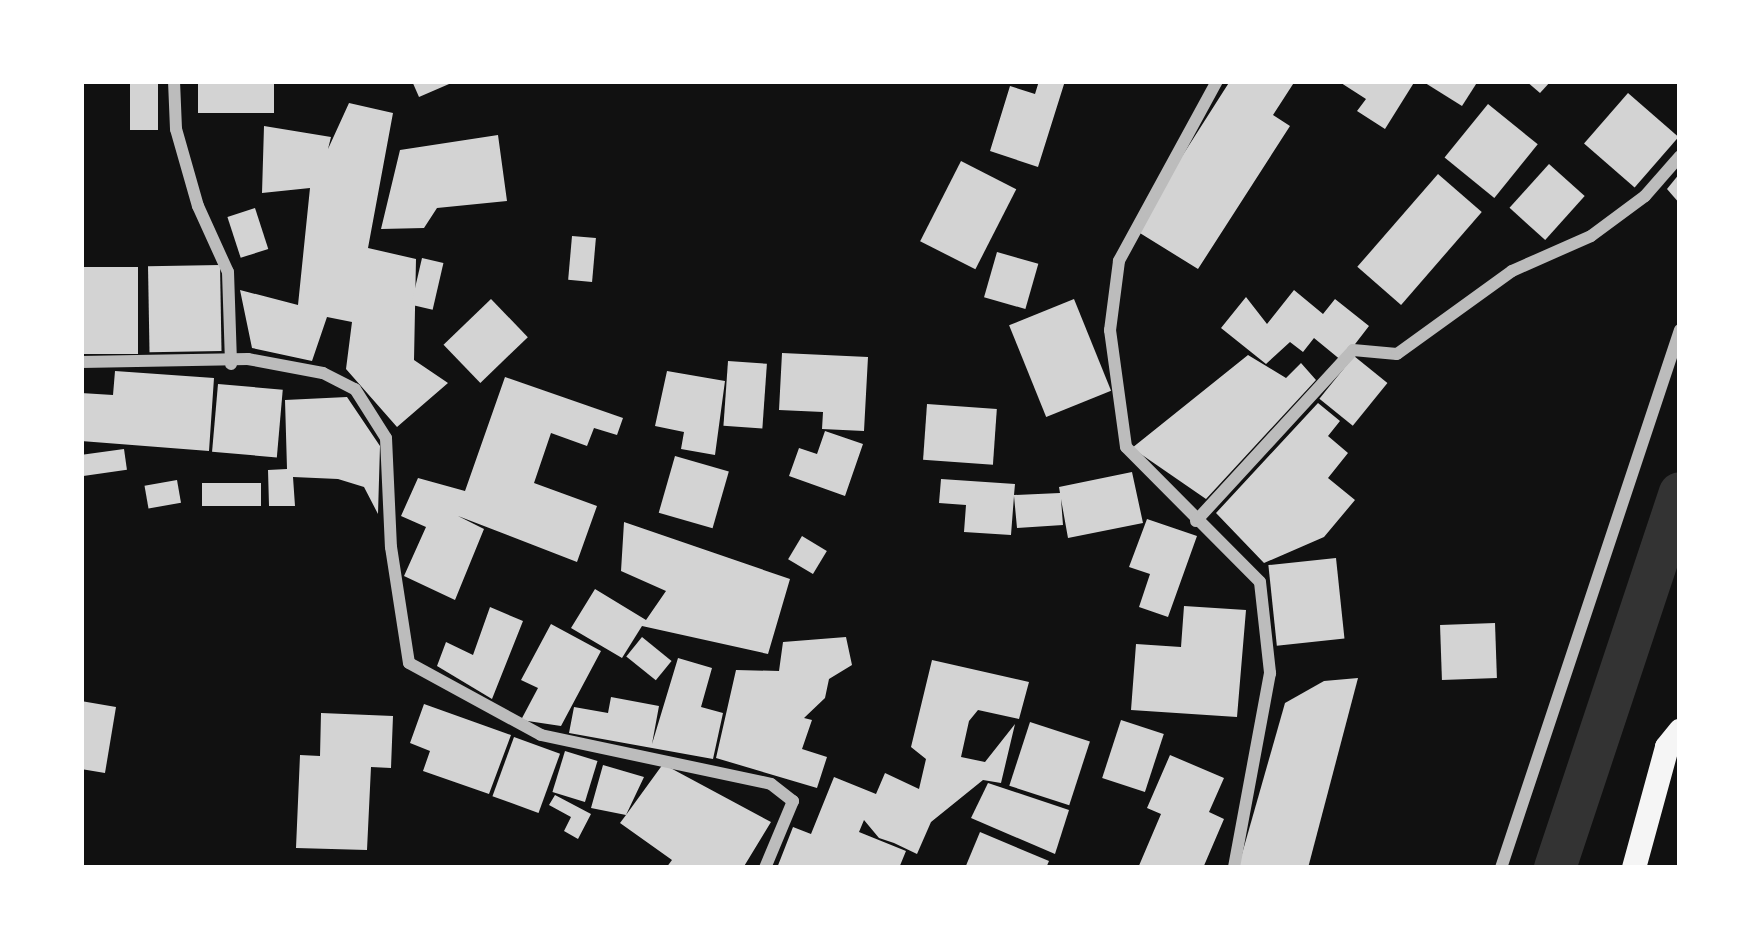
<!DOCTYPE html>
<style>
body{margin:0}
#map{position:relative;width:1761px;height:949px;overflow:hidden;background:#111;font-family:"Crimson Pro",serif}
div>[style]{position:absolute}
.canal>*{height:42px;margin:-21px;padding:0 21px;transform-origin:21px;border-radius:21px;background:#333}
.building>*{inset:0;background:#d3d3d3;transform-origin:0 0}
.minor>*{height:12px;margin:-6px;padding:0 6px;transform-origin:6px;border-radius:6px;background:#bcbcbc}
.secondary>*{height:24px;margin:-12px;padding:0 12px;transform-origin:12px;border-radius:12px;background:#f5f5f5}
span{translate:-50% -50%;white-space:nowrap;text-align:center;line-height:1.15;-webkit-text-stroke:12px #fff;paint-order:stroke}
.frame{position:absolute;inset:0;border:84px solid #fff;pointer-events:none}
</style>
<div id="map">
<div class="canal">
<i style="left:1555px;top:868px;width:395px;rotate:-71.6deg"></i>
</div>
<div class="building">
<i style="left:130px;top:81px;width:28px;height:49px"></i>
<i style="left:198px;top:81px;width:76px;height:32px"></i>
<i style="clip-path:polygon(412px 81px,456px 81px,419px 97px)"></i>
<i style="clip-path:polygon(1039px 81px,1065px 81px,1038px 167px,990px 151px,1010px 86px,1035px 94px)"></i>
<i style="clip-path:polygon(1230px 81px,1295px 81px,1273px 115px,1290px 126px,1198px 269px,1135px 230px)"></i>
<i style="clip-path:polygon(1338px 81px,1415px 81px,1385px 129px,1357px 111px,1366px 99px)"></i>
<i style="clip-path:polygon(1422px 81px,1478px 81px,1462px 106px)"></i>
<i style="clip-path:polygon(1526px 81px,1551px 81px,1540px 93px)"></i>
<i style="left:1628px;top:93px;width:67px;height:67px;rotate:41deg"></i>
<i style="clip-path:polygon(349px 103px,393px 113px,368px 248px,416px 259px,414px 360px,448px 383px,397px 427px,346px 369px,352px 322px,327px 317px,312px 361px,252px 348px,240px 290px,298px 305px,310px 188px,262px 193px,264px 126px,331px 137px,328px 149px)"></i>
<i style="left:1488px;top:104px;width:64px;height:69px;rotate:39deg"></i>
<i style="clip-path:polygon(498px 135px,507px 201px,437px 208px,424px 228px,381px 229px,400px 150px)"></i>
<i style="left:961px;top:161px;width:62px;height:90px;rotate:27deg"></i>
<i style="left:1549px;top:164px;width:48px;height:59px;rotate:42deg"></i>
<i style="clip-path:polygon(1680px 173px,1680px 204px,1667px 189px)"></i>
<i style="left:1438px;top:174px;width:58px;height:123px;rotate:41deg"></i>
<i style="left:255px;top:208px;width:43px;height:29px;rotate:72deg"></i>
<i style="left:572px;top:236px;width:24px;height:44px;rotate:5deg"></i>
<i style="left:997px;top:252px;width:43px;height:47px;rotate:16deg"></i>
<i style="left:422px;top:258px;width:22px;height:48px;rotate:13deg"></i>
<i style="left:220px;top:265px;width:86px;height:72px;rotate:89deg"></i>
<i style="left:81px;top:267px;width:57px;height:87px"></i>
<i style="clip-path:polygon(1294px 290px,1323px 314px,1335px 299px,1369px 326px,1342px 361px,1314px 338px,1303px 352px,1290px 342px,1266px 364px,1221px 328px,1246px 297px,1267px 324px)"></i>
<i style="left:491px;top:299px;width:53px;height:66px;rotate:46deg"></i>
<i style="left:1074px;top:299px;width:99px;height:70px;rotate:68deg"></i>
<i style="clip-path:polygon(782px 353px,868px 357px,864px 431px,822px 429px,823px 412px,779px 410px)"></i>
<i style="clip-path:polygon(1248px 355px,1286px 378px,1301px 363px,1316px 380px,1206px 499px,1132px 448px)"></i>
<i style="left:1354px;top:356px;width:43px;height:55px;rotate:39deg"></i>
<i style="left:728px;top:361px;width:39px;height:65px;rotate:4deg"></i>
<i style="clip-path:polygon(115px 371px,214px 378px,209px 451px,81px 441px,81px 393px,113px 395px)"></i>
<i style="clip-path:polygon(667px 371px,725px 381px,715px 455px,681px 449px,684px 432px,655px 426px)"></i>
<i style="clip-path:polygon(505px 377px,623px 418px,617px 435px,594px 428px,587px 446px,551px 433px,534px 483px,597px 506px,577px 562px,458px 516px,484px 529px,455px 600px,404px 576px,426px 527px,401px 516px,418px 478px,465px 491px)"></i>
<i style="left:218px;top:384px;width:65px;height:68px;rotate:5deg"></i>
<i style="clip-path:polygon(347px 397px,380px 446px,378px 514px,364px 487px,338px 479px,293px 477px,295px 506px,269px 506px,268px 470px,287px 469px,285px 400px)"></i>
<i style="clip-path:polygon(1318px 403px,1340px 421px,1328px 436px,1348px 453px,1328px 478px,1355px 500px,1324px 537px,1264px 563px,1216px 513px)"></i>
<i style="left:927px;top:404px;width:70px;height:56px;rotate:4deg"></i>
<i style="clip-path:polygon(825px 431px,863px 444px,845px 496px,789px 476px,799px 448px,817px 454px)"></i>
<i style="left:124px;top:449px;width:21px;height:44px;rotate:82deg"></i>
<i style="left:675px;top:456px;width:56px;height:59px;rotate:16deg"></i>
<i style="clip-path:polygon(1132px 472px,1143px 523px,1068px 538px,1061px 499px,1063px 525px,1017px 528px,1014px 496px,1011px 535px,964px 532px,966px 505px,939px 503px,941px 479px,1015px 484px,1014px 495px,1060px 493px,1059px 487px)"></i>
<i style="left:177px;top:480px;width:23px;height:33px;rotate:80deg"></i>
<i style="left:261px;top:483px;width:23px;height:59px;rotate:90deg"></i>
<i style="clip-path:polygon(1147px 519px,1197px 536px,1168px 617px,1139px 607px,1150px 574px,1129px 567px)"></i>
<i style="clip-path:polygon(624px 522px,790px 579px,768px 654px,642px 626px,622px 658px,571px 628px,595px 589px,646px 620px,666px 591px,621px 571px)"></i>
<i style="left:802px;top:536px;width:29px;height:27px;rotate:31deg"></i>
<i style="left:1336px;top:558px;width:81px;height:68px;rotate:84deg"></i>
<i style="clip-path:polygon(1184px 606px,1246px 610px,1237px 717px,1131px 710px,1136px 644px,1181px 647px)"></i>
<i style="clip-path:polygon(490px 607px,523px 621px,492px 699px,437px 666px,446px 642px,473px 655px)"></i>
<i style="left:1495px;top:623px;width:55px;height:55px;rotate:88deg"></i>
<i style="clip-path:polygon(551px 624px,601px 651px,561px 726px,521px 720px,538px 688px,521px 680px)"></i>
<i style="left:642px;top:637px;width:38px;height:25px;rotate:39deg"></i>
<i style="clip-path:polygon(846px 637px,852px 665px,829px 679px,825px 698px,804px 718px,812px 720px,802px 749px,827px 757px,817px 788px,716px 758px,736px 670px,779px 671px,783px 642px)"></i>
<i style="clip-path:polygon(678px 658px,712px 668px,701px 707px,723px 713px,713px 759px,569px 733px,574px 707px,608px 713px,611px 697px,659px 706px,652px 744px)"></i>
<i style="clip-path:polygon(932px 660px,1029px 682px,1019px 719px,978px 710px,969px 721px,961px 757px,985px 762px,1015px 724px,1001px 783px,983px 780px,931px 822px,917px 854px,894px 843px,879px 838px,864px 820px,859px 832px,906px 851px,899px 868px,777px 868px,793px 827px,811px 834px,834px 777px,876px 794px,885px 773px,919px 789px,926px 759px,911px 747px)"></i>
<i style="clip-path:polygon(1358px 678px,1308px 868px,1238px 868px,1285px 703px,1324px 681px)"></i>
<i style="clip-path:polygon(81px 701px,116px 707px,105px 773px,81px 769px)"></i>
<i style="clip-path:polygon(424px 704px,511px 735px,489px 794px,423px 771px,430px 751px,410px 743px)"></i>
<i style="clip-path:polygon(321px 713px,393px 716px,391px 768px,371px 767px,367px 850px,296px 848px,300px 755px,320px 756px)"></i>
<i style="left:1121px;top:720px;width:45px;height:61px;rotate:18deg"></i>
<i style="left:1030px;top:722px;width:63px;height:67px;rotate:18deg"></i>
<i style="left:514px;top:737px;width:49px;height:63px;rotate:20deg"></i>
<i style="left:565px;top:751px;width:34px;height:43px;rotate:17deg"></i>
<i style="clip-path:polygon(1170px 755px,1224px 778px,1209px 812px,1224px 819px,1203px 868px,1138px 868px,1161px 814px,1147px 808px)"></i>
<i style="clip-path:polygon(663px 764px,771px 822px,743px 868px,666px 868px,672px 860px,620px 823px,626px 815px,591px 808px,603px 765px,644px 777px,626px 815px)"></i>
<i style="clip-path:polygon(988px 783px,1069px 810px,1055px 854px,971px 818px)"></i>
<i style="clip-path:polygon(555px 795px,591px 814px,578px 839px,564px 831px,571px 817px,549px 805px)"></i>
<i style="clip-path:polygon(980px 832px,1049px 861px,1046px 868px,965px 868px)"></i>
</div>
<div class="minor">
<i style="left:174px;top:81px;width:48px;rotate:87.6deg"></i>
<i style="left:176px;top:129px;width:80px;rotate:74.1deg"></i>
<i style="left:198px;top:206px;width:72px;rotate:65.6deg"></i>
<i style="left:228px;top:272px;width:92px;rotate:88.1deg"></i>
<i style="left:1217px;top:81px;width:205px;rotate:118.6deg"></i>
<i style="left:1119px;top:261px;width:70px;rotate:97.4deg"></i>
<i style="left:1110px;top:330px;width:118px;rotate:82.2deg"></i>
<i style="left:1126px;top:447px;width:190px;rotate:45.2deg"></i>
<i style="left:1260px;top:582px;width:92px;rotate:83.7deg"></i>
<i style="left:1270px;top:673px;width:198px;rotate:100.5deg"></i>
<i style="left:81px;top:362px;width:167px;rotate:-1deg"></i>
<i style="left:248px;top:359px;width:76px;rotate:10.6deg"></i>
<i style="left:323px;top:373px;width:36px;rotate:27deg"></i>
<i style="left:355px;top:389px;width:58px;rotate:57.7deg"></i>
<i style="left:386px;top:438px;width:109px;rotate:87.4deg"></i>
<i style="left:391px;top:547px;width:117px;rotate:81.2deg"></i>
<i style="left:409px;top:663px;width:150px;rotate:28.6deg"></i>
<i style="left:541px;top:735px;width:235px;rotate:12deg"></i>
<i style="left:771px;top:784px;width:28px;rotate:38deg"></i>
<i style="left:793px;top:801px;width:73px;rotate:112.7deg"></i>
<i style="left:1196px;top:521px;width:232px;rotate:-47.4deg"></i>
<i style="left:1353px;top:350px;width:44px;rotate:5.2deg"></i>
<i style="left:1397px;top:354px;width:142px;rotate:-35.8deg"></i>
<i style="left:1512px;top:271px;width:86px;rotate:-23.9deg"></i>
<i style="left:1591px;top:236px;width:67px;rotate:-36.5deg"></i>
<i style="left:1645px;top:196px;width:53px;rotate:-48.8deg"></i>
<i style="left:1501px;top:868px;width:567px;rotate:-71.6deg"></i>
</div>
<div class="secondary">
<i style="left:1634px;top:868px;width:125px;rotate:-74.7deg"></i>
<i style="left:1667px;top:747px;width:21px;rotate:-51deg"></i>
</div>
<div class="frame"></div>
</div>
